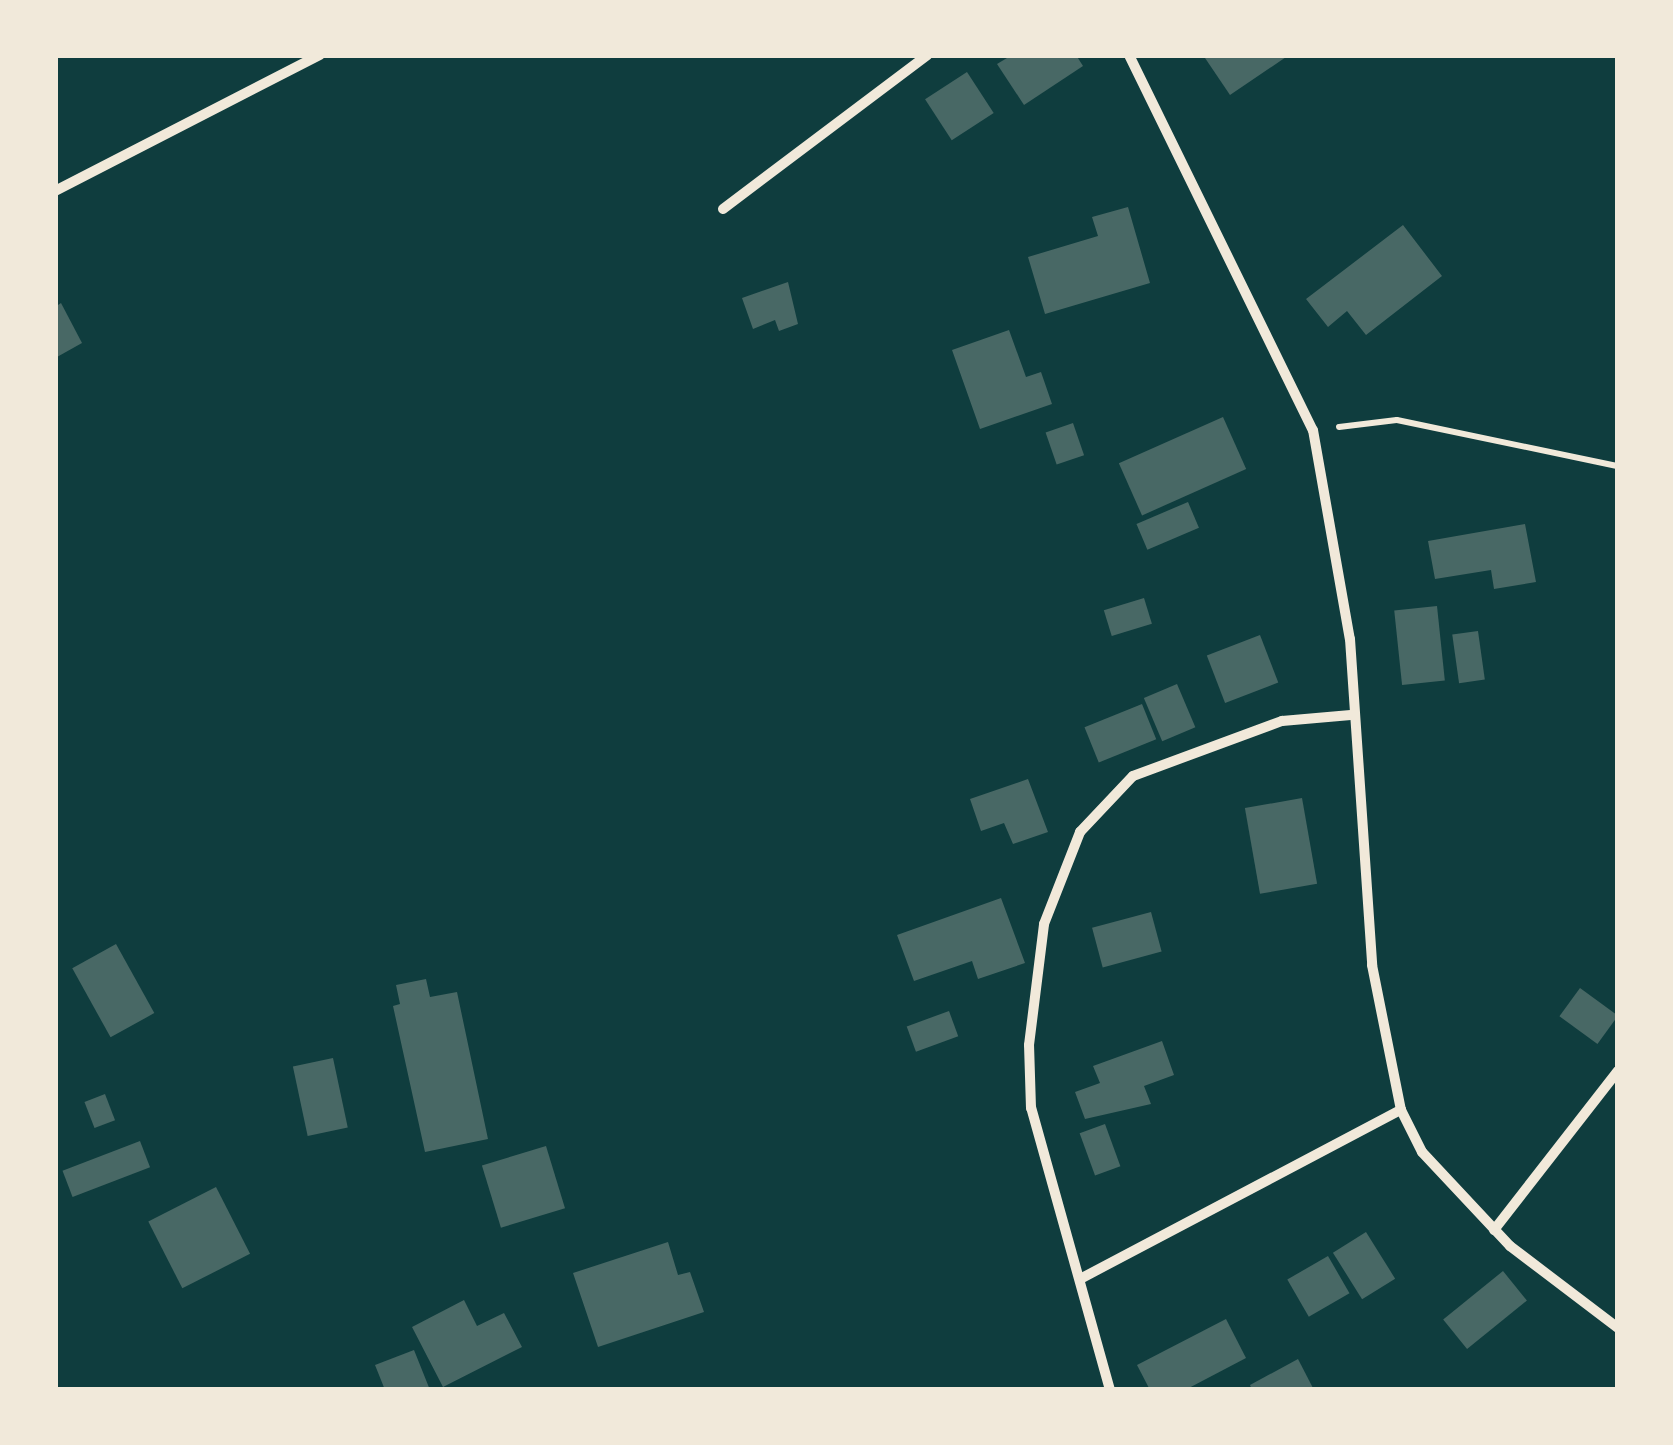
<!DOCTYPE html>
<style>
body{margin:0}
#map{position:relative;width:1673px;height:1445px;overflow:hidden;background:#0f3d3e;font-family:Mulish,sans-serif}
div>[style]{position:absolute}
.building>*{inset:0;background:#486865;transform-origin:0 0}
.path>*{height:6px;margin:-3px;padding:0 3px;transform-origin:3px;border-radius:3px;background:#f1e9da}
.minor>*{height:10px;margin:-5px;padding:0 5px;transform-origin:5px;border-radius:5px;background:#f1e9da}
span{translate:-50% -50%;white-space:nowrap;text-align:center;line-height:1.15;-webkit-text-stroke:9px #f1e9da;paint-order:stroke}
.frame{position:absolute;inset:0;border:58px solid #f1e9da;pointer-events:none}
</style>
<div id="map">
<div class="building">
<i style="clip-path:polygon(1012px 55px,1076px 55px,1083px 66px,1024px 105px,997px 64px)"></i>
<i style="clip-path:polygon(1203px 55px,1289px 55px,1230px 95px)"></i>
<i style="left:967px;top:72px;width:49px;height:50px;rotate:57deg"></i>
<i style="clip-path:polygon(1128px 207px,1150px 283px,1045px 314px,1028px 257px,1098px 236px,1092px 217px)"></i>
<i style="clip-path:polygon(1403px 225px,1442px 276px,1366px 335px,1347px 311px,1328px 327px,1306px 299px)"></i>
<i style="clip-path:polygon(788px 282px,798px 324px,779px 331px,775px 320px,753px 329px,742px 298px)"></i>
<i style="clip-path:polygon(61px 303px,82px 343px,57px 357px,55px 307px)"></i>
<i style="clip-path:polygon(1009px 330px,1026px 377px,1041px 372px,1052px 404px,980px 429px,952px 350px)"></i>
<i style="left:1223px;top:417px;width:57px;height:114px;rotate:66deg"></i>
<i style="left:1073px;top:423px;width:34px;height:29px;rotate:71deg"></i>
<i style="left:1188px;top:502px;width:28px;height:56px;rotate:67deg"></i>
<i style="clip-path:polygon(1525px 524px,1536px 582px,1494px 589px,1491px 570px,1435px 579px,1428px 541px)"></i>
<i style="left:1144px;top:598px;width:27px;height:42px;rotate:73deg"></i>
<i style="left:1437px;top:606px;width:75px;height:43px;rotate:84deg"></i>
<i style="left:1478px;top:631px;width:49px;height:26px;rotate:82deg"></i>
<i style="left:1260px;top:635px;width:51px;height:57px;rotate:69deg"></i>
<i style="left:1177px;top:684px;width:47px;height:36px;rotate:67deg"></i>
<i style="left:1142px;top:704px;width:38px;height:62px;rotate:68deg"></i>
<i style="clip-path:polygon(1028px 779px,1048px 832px,1013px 844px,1004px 823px,981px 831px,970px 799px)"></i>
<i style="left:1302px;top:798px;width:87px;height:58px;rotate:80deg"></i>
<i style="clip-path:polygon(1001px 898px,1025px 963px,978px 979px,972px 961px,914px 981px,897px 935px)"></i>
<i style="left:1151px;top:912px;width:41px;height:61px;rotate:75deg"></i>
<i style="left:116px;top:944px;width:79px;height:50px;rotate:61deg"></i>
<i style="clip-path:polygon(426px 979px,430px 997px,457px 992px,488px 1139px,425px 1152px,393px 1006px,400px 1004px,396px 985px)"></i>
<i style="left:1580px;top:988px;width:47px;height:35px;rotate:36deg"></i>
<i style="left:949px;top:1011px;width:27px;height:45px;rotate:70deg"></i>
<i style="clip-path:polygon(1162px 1041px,1174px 1075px,1144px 1086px,1151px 1104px,1085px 1119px,1075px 1092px,1100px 1083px,1093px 1066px)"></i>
<i style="left:333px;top:1058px;width:71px;height:41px;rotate:78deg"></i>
<i style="left:105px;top:1094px;width:28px;height:22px;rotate:69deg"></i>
<i style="left:1105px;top:1124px;width:45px;height:27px;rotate:70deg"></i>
<i style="left:140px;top:1141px;width:28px;height:83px;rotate:69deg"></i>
<i style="left:546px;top:1146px;width:65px;height:67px;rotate:73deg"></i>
<i style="left:216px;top:1187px;width:75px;height:76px;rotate:63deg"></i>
<i style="left:1366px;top:1232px;width:55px;height:39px;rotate:58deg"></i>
<i style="clip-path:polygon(668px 1242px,678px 1275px,690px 1272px,704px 1312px,598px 1347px,573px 1273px)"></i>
<i style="left:1328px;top:1256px;width:43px;height:47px;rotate:60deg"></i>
<i style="left:1503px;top:1271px;width:38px;height:77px;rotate:51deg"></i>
<i style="clip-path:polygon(464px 1300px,477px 1326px,504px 1313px,522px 1347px,443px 1387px,412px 1327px)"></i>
<i style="clip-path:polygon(1226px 1319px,1246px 1358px,1185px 1390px,1150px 1390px,1137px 1365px)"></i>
<i style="clip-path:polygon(414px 1350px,430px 1390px,385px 1390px,375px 1365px)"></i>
<i style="clip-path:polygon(1298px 1359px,1314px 1390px,1252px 1390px,1250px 1385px)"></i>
</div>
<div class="path">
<i style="left:1339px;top:427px;width:58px;rotate:-6.9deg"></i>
<i style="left:1397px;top:420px;width:226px;rotate:11.8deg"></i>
</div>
<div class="minor">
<i style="left:1129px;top:55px;width:418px;rotate:63.9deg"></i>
<i style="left:1313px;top:430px;width:212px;rotate:80deg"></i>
<i style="left:1350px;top:639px;width:327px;rotate:86.1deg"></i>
<i style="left:1372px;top:965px;width:148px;rotate:78.7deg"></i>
<i style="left:1401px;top:1110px;width:47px;rotate:63.4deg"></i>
<i style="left:1422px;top:1152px;width:129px;rotate:46.9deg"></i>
<i style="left:1510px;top:1246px;width:136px;rotate:37.2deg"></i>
<i style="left:55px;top:191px;width:298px;rotate:-27.2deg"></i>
<i style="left:723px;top:209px;width:256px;rotate:-37deg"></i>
<i style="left:1494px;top:1230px;width:202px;rotate:-52.1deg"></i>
<i style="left:1080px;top:1279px;width:363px;rotate:-27.8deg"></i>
<i style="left:1110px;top:1390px;width:293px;rotate:-105.6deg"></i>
<i style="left:1031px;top:1108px;width:63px;rotate:-91.8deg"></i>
<i style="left:1029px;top:1045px;width:122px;rotate:-82.9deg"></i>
<i style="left:1044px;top:924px;width:99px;rotate:-68.6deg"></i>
<i style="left:1080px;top:832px;width:77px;rotate:-46.6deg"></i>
<i style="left:1133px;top:776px;width:159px;rotate:-20.3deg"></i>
<i style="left:1282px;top:721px;width:69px;rotate:-5deg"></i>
</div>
<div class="frame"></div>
</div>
